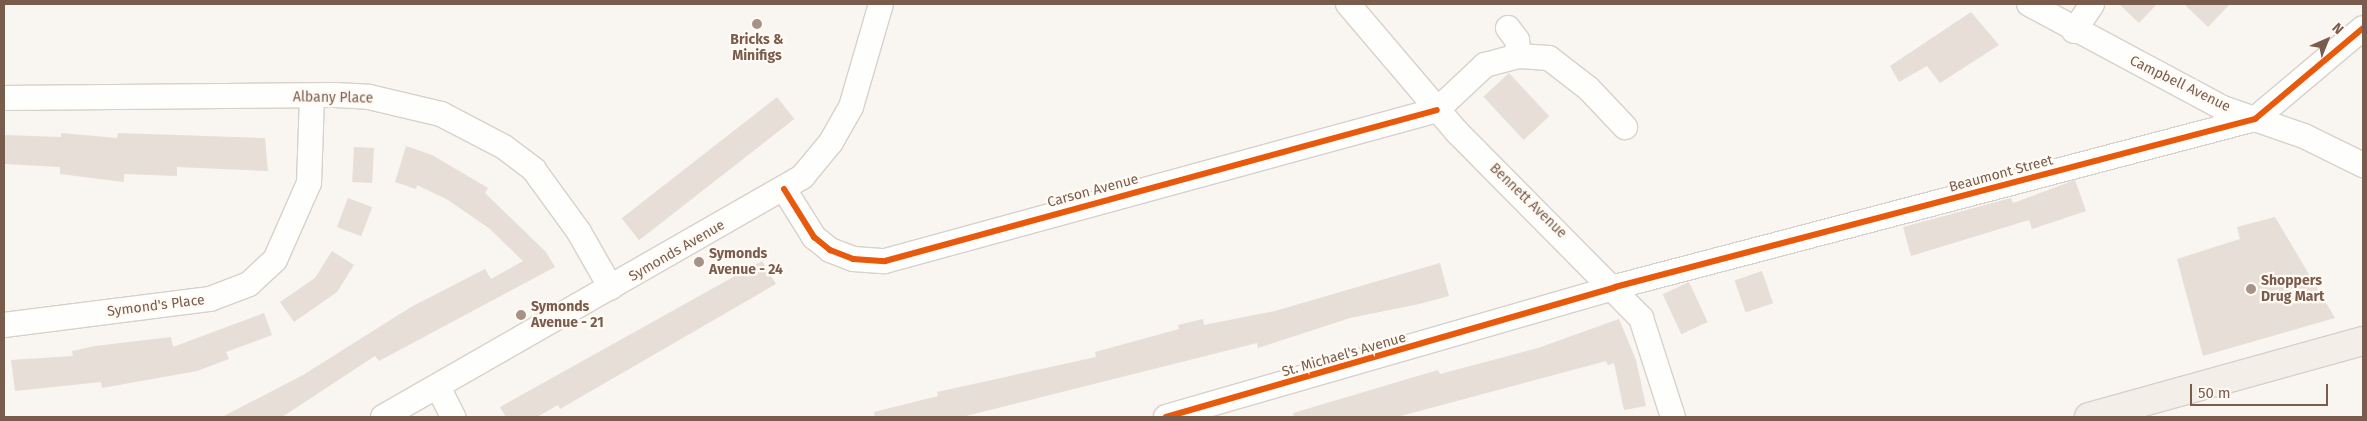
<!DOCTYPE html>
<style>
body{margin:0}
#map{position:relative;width:2367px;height:421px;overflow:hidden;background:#f9f5f0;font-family:"Fira Sans",sans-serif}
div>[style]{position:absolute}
.building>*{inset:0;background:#e6ded7;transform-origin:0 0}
.roads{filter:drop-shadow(1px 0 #d7d1cb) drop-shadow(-1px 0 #d7d1cb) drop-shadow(0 1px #d7d1cb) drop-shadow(0 -1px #d7d1cb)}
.minor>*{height:24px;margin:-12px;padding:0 12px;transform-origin:12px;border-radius:12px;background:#fefefd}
.major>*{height:28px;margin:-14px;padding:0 14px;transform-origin:14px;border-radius:14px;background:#f3eee8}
.cycleway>*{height:6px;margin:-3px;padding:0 3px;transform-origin:3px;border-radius:3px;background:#e8590c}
.dots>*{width:14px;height:14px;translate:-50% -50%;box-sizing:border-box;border:2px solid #fffaf3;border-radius:50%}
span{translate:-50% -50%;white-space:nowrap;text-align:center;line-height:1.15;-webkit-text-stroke:4.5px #fffaf3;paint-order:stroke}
.poi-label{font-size:14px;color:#7a5c4d;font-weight:700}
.left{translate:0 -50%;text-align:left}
.street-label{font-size:14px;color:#7a5c4d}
.frame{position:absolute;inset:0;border:5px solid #7a5c4d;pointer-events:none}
.north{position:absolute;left:2302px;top:15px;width:50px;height:50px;-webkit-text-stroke:4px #fffaf3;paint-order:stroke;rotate:44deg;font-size:14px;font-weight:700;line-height:20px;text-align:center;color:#7a5c4d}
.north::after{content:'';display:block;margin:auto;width:18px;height:22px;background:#7a5c4d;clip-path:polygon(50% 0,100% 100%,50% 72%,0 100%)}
.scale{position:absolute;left:2190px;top:384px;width:138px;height:22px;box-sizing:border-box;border:2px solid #7a5c4d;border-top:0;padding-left:6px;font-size:15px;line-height:18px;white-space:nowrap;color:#7a5c4d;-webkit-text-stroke:4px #fffaf3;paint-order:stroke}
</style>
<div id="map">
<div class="building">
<i style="clip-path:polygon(2119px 4px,2157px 4px,2139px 23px)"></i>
<i style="clip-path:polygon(2184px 4px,2230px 4px,2208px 27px)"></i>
<i style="clip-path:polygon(1971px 12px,1999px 45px,1940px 83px,1927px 66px,1899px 82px,1890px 66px)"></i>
<i style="left:1509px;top:73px;width:59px;height:35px;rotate:47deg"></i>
<i style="left:777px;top:97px;width:28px;height:197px;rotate:52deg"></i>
<i style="clip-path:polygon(61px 133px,117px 138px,118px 133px,265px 138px,268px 171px,177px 167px,177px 176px,124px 174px,124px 182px,60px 174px,60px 167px,4px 164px,4px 135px,61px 137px)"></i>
<i style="clip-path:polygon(406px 146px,432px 155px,488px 188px,485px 193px,546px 252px,555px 267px,379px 361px,375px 356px,282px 417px,222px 417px,303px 375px,411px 307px,485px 269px,491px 279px,523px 261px,490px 229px,448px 200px,417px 185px,416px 189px,395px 182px)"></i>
<i style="left:354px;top:147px;width:20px;height:35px;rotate:3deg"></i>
<i style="clip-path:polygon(2075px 180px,2086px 211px,2032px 229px,2029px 220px,1911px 256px,1903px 227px,2011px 198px,2013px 203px)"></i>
<i style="left:348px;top:198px;width:26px;height:31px;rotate:21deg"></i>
<i style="clip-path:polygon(2275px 217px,2335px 318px,2203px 356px,2177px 259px,2240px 239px,2237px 227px)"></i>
<i style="clip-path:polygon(332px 251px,354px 265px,337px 292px,294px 322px,280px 302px,315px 278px)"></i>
<i style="clip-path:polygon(762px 261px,776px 284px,560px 409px,558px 405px,537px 417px,506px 417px,500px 407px)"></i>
<i style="clip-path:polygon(1440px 263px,1449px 296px,1419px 304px,1350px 318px,1258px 348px,1257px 343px,962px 417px,875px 417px,874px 412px,938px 396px,937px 392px,1096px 357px,1095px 352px,1179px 329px,1178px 325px,1203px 319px,1204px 325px,1275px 311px)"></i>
<i style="left:1762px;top:271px;width:34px;height:29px;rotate:71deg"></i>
<i style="left:1689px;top:282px;width:44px;height:29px;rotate:65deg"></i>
<i style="clip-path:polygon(264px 313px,272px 335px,226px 352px,229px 359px,197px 371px,102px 388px,101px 382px,15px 391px,11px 360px,73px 356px,72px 351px,95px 346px,171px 337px,173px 347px)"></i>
<i style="clip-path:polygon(1619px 319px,1636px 360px,1646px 406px,1624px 410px,1614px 363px,1608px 365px,1606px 361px,1397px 417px,1294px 417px,1293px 413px,1438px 370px,1440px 374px,1538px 348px)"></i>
</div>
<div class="roads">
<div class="minor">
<i style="left:1348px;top:4px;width:168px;rotate:49.6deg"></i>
<i style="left:1457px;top:132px;width:262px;rotate:45.3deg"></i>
<i style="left:1641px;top:318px;width:104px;rotate:72.1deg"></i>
<i style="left:2029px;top:4px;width:220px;rotate:28.2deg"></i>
<i style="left:2223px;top:108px;width:86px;rotate:19.1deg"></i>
<i style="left:2304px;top:136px;width:66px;rotate:26.2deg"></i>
<i style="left:1508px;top:28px;width:15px;rotate:53deg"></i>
<i style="left:1517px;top:40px;width:16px;rotate:83deg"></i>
<i style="left:2074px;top:31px;width:32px;rotate:-56deg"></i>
<i style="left:4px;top:98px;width:331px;rotate:-0.5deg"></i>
<i style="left:335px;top:95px;width:34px;rotate:3deg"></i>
<i style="left:369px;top:97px;width:74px;rotate:13.3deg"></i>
<i style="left:441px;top:114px;width:71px;rotate:27.6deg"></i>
<i style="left:504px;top:147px;width:38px;rotate:37deg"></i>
<i style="left:534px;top:170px;width:77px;rotate:54deg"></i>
<i style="left:579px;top:232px;width:64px;rotate:60.3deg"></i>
<i style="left:784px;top:189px;width:57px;rotate:58deg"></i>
<i style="left:814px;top:237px;width:21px;rotate:39deg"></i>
<i style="left:830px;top:250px;width:25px;rotate:21deg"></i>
<i style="left:853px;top:259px;width:32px;rotate:4deg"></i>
<i style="left:885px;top:261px;width:572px;rotate:-15.3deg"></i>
<i style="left:1437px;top:110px;width:66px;rotate:-43.2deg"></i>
<i style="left:1485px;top:65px;width:35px;rotate:-15deg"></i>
<i style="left:1519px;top:56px;width:30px;rotate:4deg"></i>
<i style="left:1549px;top:58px;width:49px;rotate:37.6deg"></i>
<i style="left:1588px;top:88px;width:54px;rotate:46.5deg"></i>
<i style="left:4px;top:325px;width:208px;rotate:-7.2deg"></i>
<i style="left:210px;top:299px;width:42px;rotate:-21deg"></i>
<i style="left:249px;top:284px;width:35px;rotate:-43deg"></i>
<i style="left:275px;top:260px;width:84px;rotate:-66.2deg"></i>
<i style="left:309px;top:183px;width:87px;rotate:-88deg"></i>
<i style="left:438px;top:387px;width:34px;rotate:63deg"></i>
<i style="left:383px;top:417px;width:484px;rotate:-29.8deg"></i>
<i style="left:803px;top:176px;width:44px;rotate:-50.5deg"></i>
<i style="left:831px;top:142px;width:40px;rotate:-60.3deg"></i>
<i style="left:851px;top:107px;width:107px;rotate:-73.8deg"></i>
<i style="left:1166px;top:417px;width:467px;rotate:-16.1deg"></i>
<i style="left:1615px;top:287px;width:662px;rotate:-14.71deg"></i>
<i style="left:2255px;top:119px;width:141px;rotate:-40.1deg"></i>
</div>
<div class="major">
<i style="left:2089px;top:417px;width:284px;rotate:-15.5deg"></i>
</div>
</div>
<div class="cycleway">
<i style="left:784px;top:189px;width:57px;rotate:58deg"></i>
<i style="left:814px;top:237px;width:21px;rotate:39deg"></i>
<i style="left:830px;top:250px;width:25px;rotate:21deg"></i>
<i style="left:853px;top:259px;width:32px;rotate:4deg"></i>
<i style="left:885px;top:261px;width:572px;rotate:-15.3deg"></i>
<i style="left:1166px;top:417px;width:467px;rotate:-16.1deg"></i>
<i style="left:1615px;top:287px;width:662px;rotate:-14.71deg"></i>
<i style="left:2255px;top:119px;width:141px;rotate:-40.1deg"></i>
</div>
<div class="dots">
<i style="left:757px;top:24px;background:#a69286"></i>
<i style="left:699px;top:262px;background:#a69286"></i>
<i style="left:2251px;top:289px;background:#a69286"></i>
<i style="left:521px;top:315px;background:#a69286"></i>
</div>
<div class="poi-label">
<span style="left:757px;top:48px">Bricks &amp;<br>Minifigs</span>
<span class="left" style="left:709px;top:262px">Symonds<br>Avenue - 24</span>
<span class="left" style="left:2261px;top:289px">Shoppers<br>Drug Mart</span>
<span class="left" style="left:531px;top:315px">Symonds<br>Avenue - 21</span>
</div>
<div class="street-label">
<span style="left:2180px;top:84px;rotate:26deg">Campbell Avenue</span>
<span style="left:333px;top:98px;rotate:1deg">Albany Place</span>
<span style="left:2001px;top:174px;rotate:-15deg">Beaumont Street</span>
<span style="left:1093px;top:191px;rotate:-15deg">Carson Avenue</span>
<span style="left:1528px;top:201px;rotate:44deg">Bennett Avenue</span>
<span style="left:677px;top:251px;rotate:-30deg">Symonds Avenue</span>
<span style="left:156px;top:306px;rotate:-7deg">Symond's Place</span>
<span style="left:1344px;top:355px;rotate:-16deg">St. Michael's Avenue</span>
</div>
<div class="frame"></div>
<div class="north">N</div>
<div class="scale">50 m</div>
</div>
